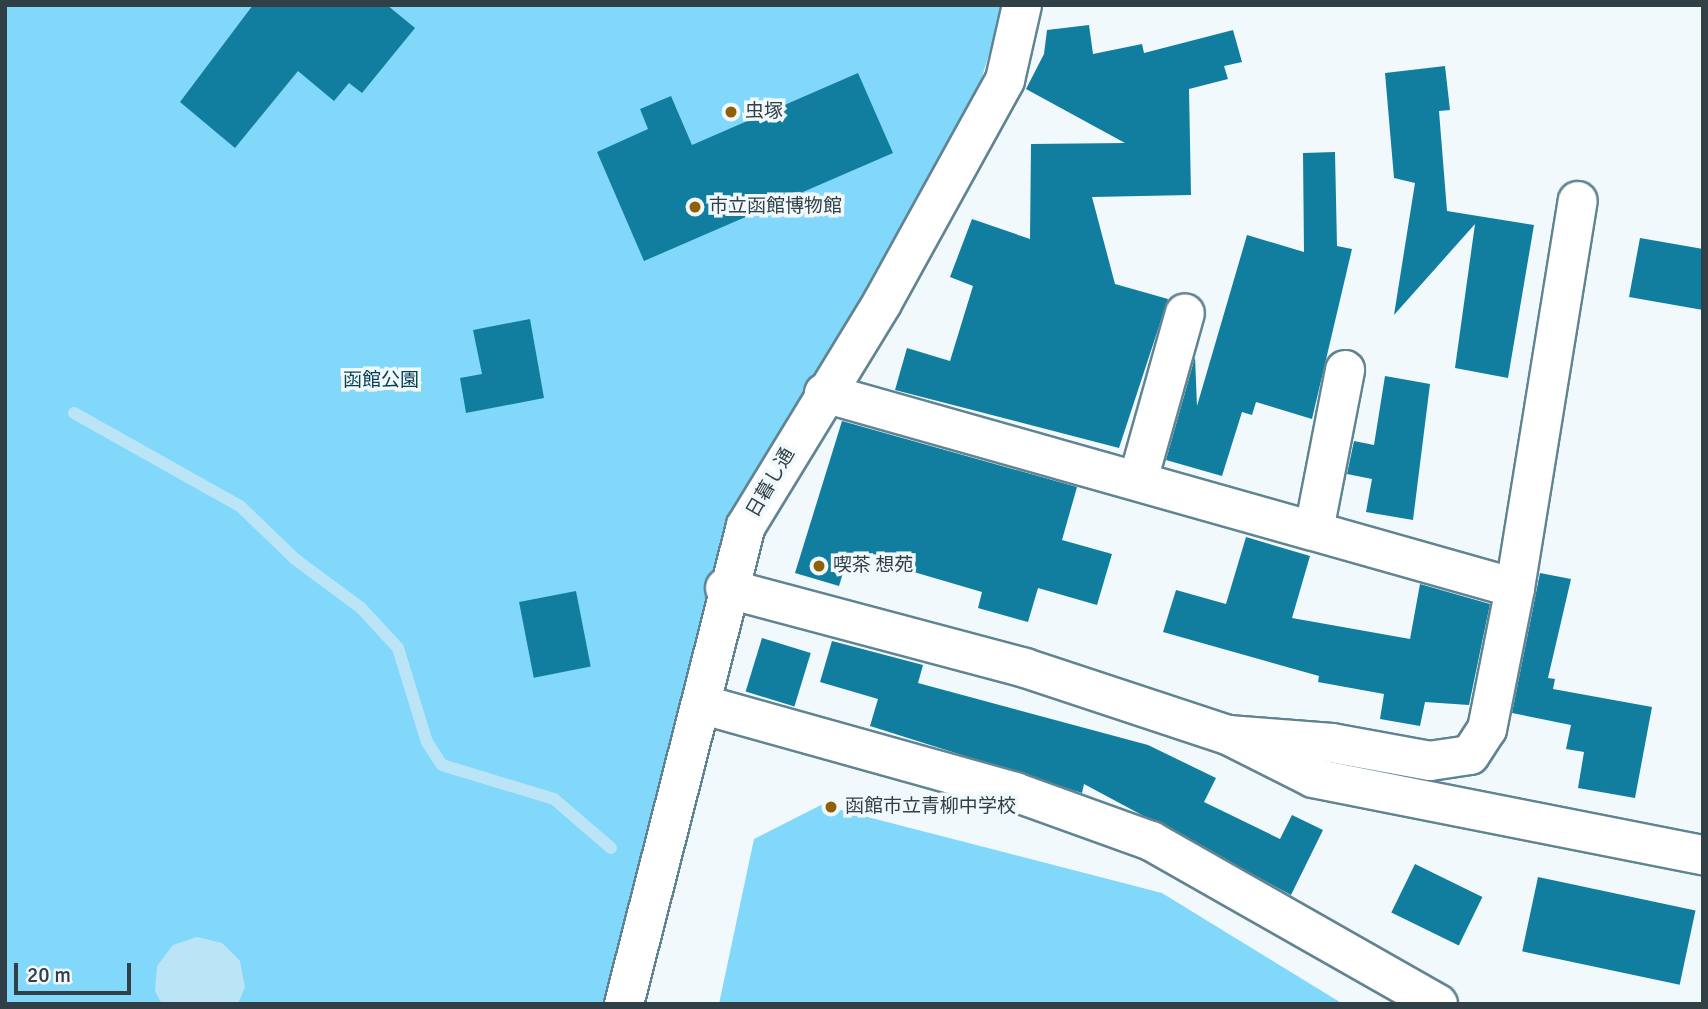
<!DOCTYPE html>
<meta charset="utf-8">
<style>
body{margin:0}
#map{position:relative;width:1708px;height:1009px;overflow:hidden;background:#f1f9fc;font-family:Signika,"Noto Sans JP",sans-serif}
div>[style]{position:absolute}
.green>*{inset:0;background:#81d8fa}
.water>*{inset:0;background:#bbe5f7}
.stream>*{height:12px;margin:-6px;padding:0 6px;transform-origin:6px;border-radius:6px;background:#bbe5f7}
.building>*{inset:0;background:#127e9f;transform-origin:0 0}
.roads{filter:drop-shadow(2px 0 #618492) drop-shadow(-2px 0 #618492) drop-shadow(0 2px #618492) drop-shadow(0 -2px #618492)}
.minor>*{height:38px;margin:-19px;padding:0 19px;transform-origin:19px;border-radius:19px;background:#fff}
.dots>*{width:19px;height:19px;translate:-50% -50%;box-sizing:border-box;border:4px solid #f1f9fc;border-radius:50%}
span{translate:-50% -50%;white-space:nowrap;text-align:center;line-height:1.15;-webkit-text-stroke:7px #f1f9fc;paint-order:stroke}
.poi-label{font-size:19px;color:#314046}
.left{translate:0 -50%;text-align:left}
.park-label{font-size:19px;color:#064052}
.street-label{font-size:19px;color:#314046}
.frame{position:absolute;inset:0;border:7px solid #314046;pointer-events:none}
.scale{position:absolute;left:14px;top:963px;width:117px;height:32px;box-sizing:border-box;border:4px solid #314046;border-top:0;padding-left:9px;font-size:21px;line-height:24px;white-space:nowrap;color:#314046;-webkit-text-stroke:5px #f1f9fc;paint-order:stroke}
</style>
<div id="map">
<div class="green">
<i style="clip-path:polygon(5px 5px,1004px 5px,974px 103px,722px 539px,608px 1004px,5px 1004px)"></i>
<i style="clip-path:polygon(821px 805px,1162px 893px,1343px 1004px,719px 1004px,754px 839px)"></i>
</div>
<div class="water">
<i style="clip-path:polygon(197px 937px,222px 943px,240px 961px,245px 987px,238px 1004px,162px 1004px,155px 991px,157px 966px,173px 945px)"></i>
</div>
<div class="stream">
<i style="left:74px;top:413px;width:190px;rotate:29.3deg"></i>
<i style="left:240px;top:506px;width:76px;rotate:43.9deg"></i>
<i style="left:295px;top:559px;width:82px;rotate:36.6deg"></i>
<i style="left:361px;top:608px;width:54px;rotate:47.2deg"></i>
<i style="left:398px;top:648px;width:98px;rotate:72.9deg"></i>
<i style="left:427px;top:742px;width:27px;rotate:57deg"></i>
<i style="left:442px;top:765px;width:117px;rotate:16.9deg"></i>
<i style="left:554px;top:799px;width:75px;rotate:40.7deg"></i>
</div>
<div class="building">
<i style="clip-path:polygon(253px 5px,387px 5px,415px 28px,362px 93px,349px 83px,334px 101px,298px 71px,235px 148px,180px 102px)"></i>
<i style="clip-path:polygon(1089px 25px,1093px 54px,1142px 44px,1144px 53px,1233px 30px,1242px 62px,1224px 66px,1228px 79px,1189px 89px,1191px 195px,1092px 197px,1115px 284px,1168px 299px,1119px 448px,895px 390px,907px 348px,950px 361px,973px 286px,950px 277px,972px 219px,1030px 239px,1031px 144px,1125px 143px,1026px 89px,1044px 54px,1047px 30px)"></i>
<i style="clip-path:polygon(1445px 66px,1450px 110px,1439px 111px,1447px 211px,1534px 225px,1508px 378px,1455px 368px,1475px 224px,1394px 315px,1415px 183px,1394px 178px,1385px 73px)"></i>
<i style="clip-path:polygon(858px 73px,893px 153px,644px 261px,597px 152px,648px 129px,640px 109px,671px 96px,692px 145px)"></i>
<i style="clip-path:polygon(1335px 152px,1337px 246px,1352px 249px,1312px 419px,1256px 402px,1252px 415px,1242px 412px,1222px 476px,1166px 460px,1195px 357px,1197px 406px,1247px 235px,1304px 252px,1303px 153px)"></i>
<i style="clip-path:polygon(1640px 238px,1703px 249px,1703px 310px,1629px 297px)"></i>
<i style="clip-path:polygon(530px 319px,544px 398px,466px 413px,460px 378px,482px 374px,473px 330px)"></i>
<i style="clip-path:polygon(1385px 376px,1430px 384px,1413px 520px,1366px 512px,1372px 479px,1347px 474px,1354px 441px,1374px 445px)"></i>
<i style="clip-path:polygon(842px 421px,1077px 487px,1062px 540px,1112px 554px,1097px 605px,1038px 588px,1028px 622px,978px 608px,982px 592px,849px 553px,839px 586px,795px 573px)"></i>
<i style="clip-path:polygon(1246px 537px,1310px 556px,1292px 618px,1410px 639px,1420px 584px,1490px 604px,1469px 705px,1425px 702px,1420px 726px,1380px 719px,1384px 694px,1318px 682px,1319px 676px,1163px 632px,1176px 590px,1226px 604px)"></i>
<i style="clip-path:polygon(1540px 573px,1571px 579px,1548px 678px,1555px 679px,1553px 689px,1652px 707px,1635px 798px,1578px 788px,1584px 752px,1566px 749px,1571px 725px,1512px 713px)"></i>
<i style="left:576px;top:591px;width:77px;height:58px;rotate:79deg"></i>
<i style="left:762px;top:638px;width:51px;height:56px;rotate:17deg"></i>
<i style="clip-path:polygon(832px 641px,923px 665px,918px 683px,1148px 745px,1216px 778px,1204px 802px,1280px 839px,1292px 815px,1323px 830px,1291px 895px,1084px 784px,1082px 793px,870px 726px,878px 699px,820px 682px)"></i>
<i style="left:1415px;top:864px;width:75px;height:54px;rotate:26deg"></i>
<i style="left:1538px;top:877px;width:161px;height:76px;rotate:12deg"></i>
</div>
<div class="roads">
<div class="minor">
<i style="left:824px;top:393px;width:718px;rotate:15.76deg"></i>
<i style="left:1515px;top:588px;width:144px;rotate:101.2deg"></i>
<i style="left:1487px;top:729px;width:31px;rotate:123deg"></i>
<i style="left:1470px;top:755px;width:40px;rotate:171.5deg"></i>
<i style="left:1430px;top:761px;width:100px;rotate:-169.6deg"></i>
<i style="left:1332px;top:743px;width:104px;rotate:-175.6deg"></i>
<i style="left:1138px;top:480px;width:173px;rotate:-74.3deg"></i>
<i style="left:1314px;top:530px;width:163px;rotate:-79deg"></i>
<i style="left:725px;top:588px;width:310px;rotate:14.9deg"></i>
<i style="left:1025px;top:668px;width:214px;rotate:18.3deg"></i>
<i style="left:1228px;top:735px;width:95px;rotate:26.8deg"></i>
<i style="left:1313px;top:778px;width:398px;rotate:11.2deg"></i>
<i style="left:1515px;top:588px;width:392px;rotate:-80.8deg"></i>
<i style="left:704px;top:705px;width:323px;rotate:15.6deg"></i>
<i style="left:1015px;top:792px;width:145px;rotate:19.8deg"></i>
<i style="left:1151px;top:841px;width:330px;rotate:29.6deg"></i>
<i style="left:624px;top:1004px;width:493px;rotate:-75.7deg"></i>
<i style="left:746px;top:526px;width:261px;rotate:-58.6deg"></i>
<i style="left:882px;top:303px;width:255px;rotate:-61.1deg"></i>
<i style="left:1005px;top:80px;width:77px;rotate:-77.2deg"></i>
</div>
</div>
<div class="dots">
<i style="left:731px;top:112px;background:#8e6007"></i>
<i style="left:695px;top:207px;background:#8e6007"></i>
<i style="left:819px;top:566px;background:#8e6007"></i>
<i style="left:831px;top:807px;background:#8e6007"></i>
</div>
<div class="poi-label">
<span class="left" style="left:745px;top:112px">虫塚</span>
<span class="left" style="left:709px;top:207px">市立函館博物館</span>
<span class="left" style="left:833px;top:566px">喫茶 想苑</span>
<span class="left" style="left:845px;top:807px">函館市立青柳中学校</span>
</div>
<div class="park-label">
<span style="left:381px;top:381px">函館公園</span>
</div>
<div class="street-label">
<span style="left:771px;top:483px;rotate:-60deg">日暮し通</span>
</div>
<div class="frame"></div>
<div class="scale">20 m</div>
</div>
